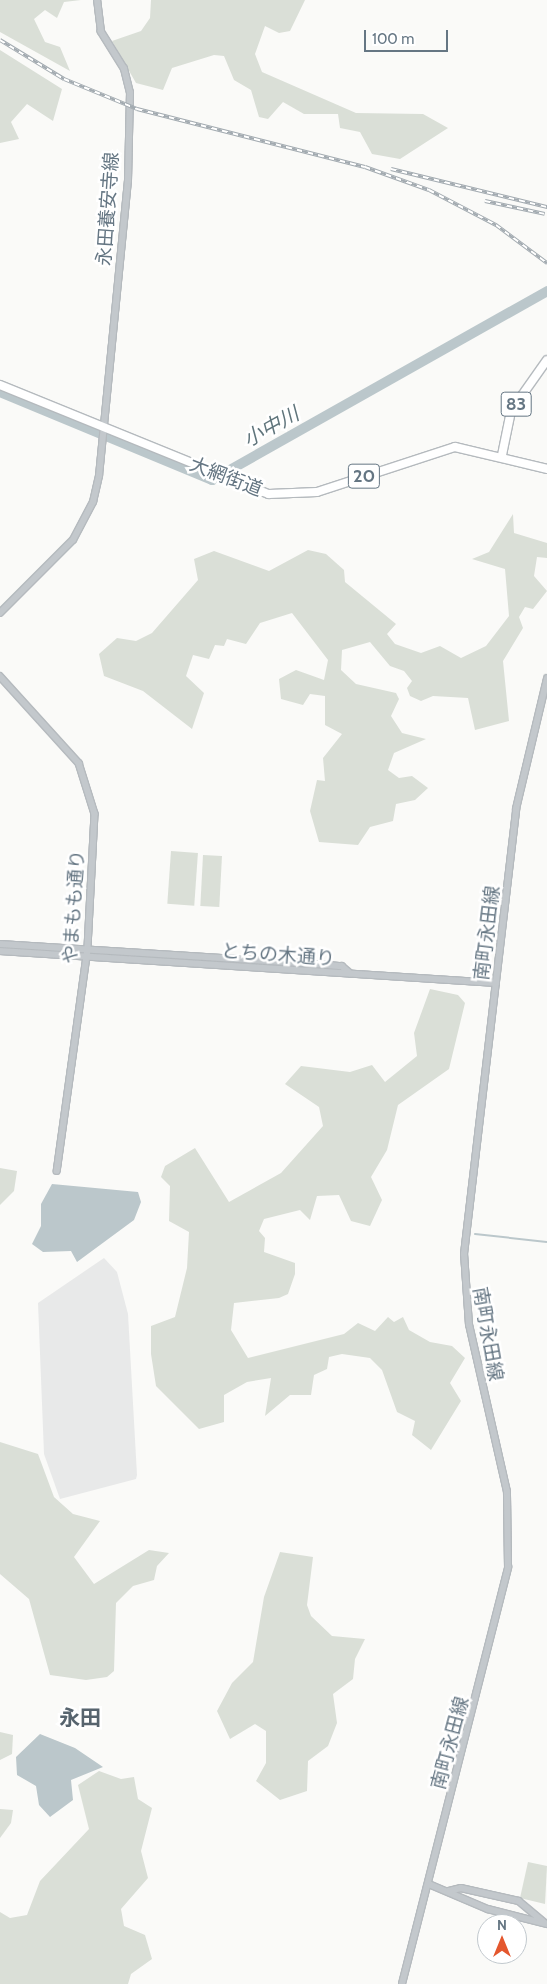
<!DOCTYPE html>
<meta charset="utf-8">
<style>
body{margin:0}
#map{position:relative;width:547px;height:1984px;overflow:hidden;background:#fafaf8;font-family:Cabin,"Noto Sans JP",sans-serif}
div>[style]{position:absolute}
.built>*{inset:0;background:#e8e9e9}
.green>*{inset:0;background:#dadfd7;transform-origin:0 0}
.water>*{inset:0;background:#bbc7cb}
.stream>*{height:2px;margin:-1px;padding:0 1px;transform-origin:1px;border-radius:1px;background:#bbc7cb}
.river>*{height:10px;margin:-5px;padding:0 5px;transform-origin:5px;border-radius:5px;background:#bbc7cb}
.roads{filter:drop-shadow(1px 0 #b5babe) drop-shadow(-1px 0 #b5babe) drop-shadow(0 1px #b5babe) drop-shadow(0 -1px #b5babe)}
.tertiary>*{height:5.5px;margin:-2.75px;padding:0 2.75px;transform-origin:2.75px;border-radius:2.75px;background:#c3c8cc}
.primary>*{height:8px;margin:-4px;padding:0 4px;transform-origin:4px;border-radius:4px;background:#fff}
.rail>*{height:4px;margin-top:-2px;transform-origin:0;background:repeating-linear-gradient(90deg,#fff 0 5.5px,#a2aab0 0 11px);box-sizing:border-box;border-block:1px solid #a2aab0}
span{translate:-50% -50%;white-space:nowrap;text-align:center;line-height:1.15;-webkit-text-stroke:5px #fff;paint-order:stroke}
.shield-label span{padding:1px 4px;background:#fff;border:1px solid;border-radius:4px;-webkit-text-stroke-width:0}
.shield-label{font-size:18px;color:#657683;font-weight:700}
.street-label{font-size:19px;color:#657683}
.water-label{font-size:20px;color:#60757c;font-style:italic}
.quarter-label{font-size:21px;color:#57646e;font-weight:700}
.north{position:absolute;left:477px;top:1914px;width:50px;height:50px;box-sizing:border-box;background:#fff;border:1px solid #c1c8cd;border-radius:50%;rotate:0deg;font-size:14px;font-weight:700;line-height:20px;text-align:center;color:#657683}
.north::after{content:'';display:block;margin:auto;width:18px;height:22px;background:#e4572e;clip-path:polygon(50% 0,100% 100%,50% 72%,0 100%)}
.scale{position:absolute;left:364px;top:30px;width:84px;height:22px;box-sizing:border-box;border:2px solid #657683;border-top:0;padding-left:6px;font-size:15px;line-height:18px;white-space:nowrap;color:#657683;-webkit-text-stroke:4px #fff;paint-order:stroke}
</style>
<div id="map">
<div class="built">
<i style="clip-path:polygon(104px 1258px,117px 1272px,128px 1314px,137px 1475px,136px 1479px,60px 1499px,44px 1454px,38px 1303px)"></i>
</div>
<div class="green">
<i style="clip-path:polygon(0 0,81px 0,64px 2px,57px 18px,45px 10px,34px 19px,45px 42px,60px 47px,70px 71px,0 32px)"></i>
<i style="clip-path:polygon(151px 0,305px 0,290px 31px,279px 33px,265px 26px,255px 54px,262px 72px,356px 113px,423px 114px,448px 128px,400px 159px,372px 154px,360px 132px,340px 128px,338px 114px,304px 114px,283px 102px,268px 119px,259px 117px,251px 90px,234px 80px,224px 56px,214px 55px,172px 68px,163px 90px,136px 83px,112px 41px,141px 31px,150px 18px)"></i>
<i style="clip-path:polygon(0 50px,62px 89px,53px 121px,27px 104px,11px 122px,19px 139px,0 143px)"></i>
<i style="clip-path:polygon(513px 514px,514px 533px,547px 543px,547px 558px,537px 557px,534px 576px,547px 591px,533px 609px,525px 607px,519px 617px,523px 628px,503px 661px,509px 721px,475px 730px,468px 698px,433px 696px,421px 701px,410px 696px,407px 688px,412px 681px,404px 671px,390px 666px,370px 642px,342px 650px,341px 670px,356px 684px,396px 693px,399px 699px,391px 716px,402px 733px,426px 739px,394px 753px,388px 770px,399px 778px,412px 776px,428px 788px,415px 800px,396px 804px,393px 821px,370px 827px,358px 845px,319px 842px,310px 811px,317px 780px,325px 781px,323px 758px,342px 734px,325px 725px,325px 696px,310px 694px,303px 705px,281px 699px,279px 679px,296px 670px,324px 680px,328px 660px,292px 613px,260px 623px,246px 644px,227px 639px,224px 646px,215px 645px,209px 659px,193px 655px,186px 676px,204px 693px,192px 729px,143px 691px,104px 676px,99px 654px,117px 638px,136px 641px,152px 633px,198px 580px,194px 559px,214px 551px,269px 571px,308px 550px,326px 554px,344px 570px,345px 582px,396px 624px,387px 634px,395px 644px,421px 653px,440px 646px,461px 658px,486px 646px,509px 616px,505px 569px,472px 559px,489px 552px)"></i>
<i style="left:171px;top:851px;width:27px;height:53px;rotate:4deg"></i>
<i style="left:203px;top:855px;width:19px;height:51px;rotate:3deg"></i>
<i style="clip-path:polygon(430px 989px,458px 995px,465px 1003px,449px 1069px,398px 1105px,387px 1150px,371px 1177px,382px 1200px,370px 1226px,351px 1221px,339px 1195px,317px 1196px,310px 1220px,300px 1210px,264px 1219px,259px 1231px,265px 1238px,264px 1252px,295px 1263px,295px 1274px,288px 1294px,279px 1298px,234px 1303px,231px 1330px,248px 1358px,344px 1334px,358px 1323px,375px 1331px,388px 1317px,394px 1322px,403px 1317px,409px 1330px,430px 1342px,452px 1346px,465px 1358px,450px 1383px,461px 1401px,431px 1450px,412px 1435px,415px 1421px,397px 1412px,382px 1370px,370px 1358px,342px 1354px,329px 1357px,327px 1369px,314px 1375px,311px 1395px,290px 1395px,265px 1416px,271px 1378px,247px 1382px,224px 1395px,224px 1422px,199px 1429px,156px 1386px,151px 1354px,151px 1326px,175px 1317px,187px 1268px,189px 1232px,169px 1221px,170px 1186px,161px 1177px,165px 1166px,195px 1148px,229px 1202px,281px 1173px,323px 1126px,319px 1107px,285px 1084px,301px 1066px,350px 1072px,372px 1065px,385px 1082px,417px 1056px,414px 1033px)"></i>
<i style="clip-path:polygon(0 1168px,17px 1171px,14px 1191px,0 1205px)"></i>
<i style="clip-path:polygon(0 1442px,38px 1454px,54px 1497px,73px 1514px,100px 1521px,74px 1557px,94px 1584px,149px 1550px,169px 1553px,157px 1566px,154px 1580px,133px 1586px,116px 1603px,114px 1671px,107px 1677px,86px 1680px,50px 1675px,29px 1599px,0 1574px)"></i>
<i style="clip-path:polygon(280px 1552px,313px 1557px,307px 1605px,311px 1616px,332px 1636px,365px 1639px,355px 1659px,353px 1679px,333px 1694px,337px 1723px,328px 1746px,308px 1761px,307px 1791px,280px 1800px,256px 1781px,266px 1763px,266px 1731px,255px 1724px,230px 1739px,217px 1711px,232px 1683px,253px 1662px,264px 1597px)"></i>
<i style="clip-path:polygon(0 1732px,13px 1735px,12px 1754px,0 1760px)"></i>
<i style="clip-path:polygon(99px 1771px,121px 1779px,134px 1777px,138px 1799px,152px 1808px,141px 1851px,148px 1878px,121px 1909px,124px 1926px,145px 1935px,152px 1959px,131px 1974px,128px 1984px,0 1984px,0 1912px,10px 1918px,27px 1915px,40px 1881px,89px 1829px,78px 1785px)"></i>
<i style="clip-path:polygon(0 1809px,13px 1810px,11px 1823px,0 1838px)"></i>
<i style="clip-path:polygon(528px 1862px,547px 1866px,545px 1904px,520px 1898px)"></i>
</div>
<div class="water">
<i style="clip-path:polygon(52px 1184px,138px 1192px,141px 1202px,134px 1220px,77px 1262px,71px 1251px,43px 1252px,32px 1244px,41px 1226px,41px 1204px)"></i>
<i style="clip-path:polygon(40px 1734px,75px 1748px,103px 1767px,71px 1780px,73px 1800px,50px 1817px,39px 1805px,36px 1786px,17px 1775px,16px 1757px)"></i>
</div>
<div class="stream">
<i style="left:475px;top:1234px;width:72px;rotate:6.3deg"></i>
</div>
<div class="river">
<i style="left:0;top:392px;width:230px;rotate:22.5deg"></i>
<i style="left:212px;top:480px;width:385px;rotate:-29.4deg"></i>
</div>
<div class="roads">
<div class="tertiary">
<i style="left:0;top:613px;width:103px;rotate:-45deg"></i>
<i style="left:73px;top:540px;width:43px;rotate:-62.2deg"></i>
<i style="left:93px;top:502px;width:27px;rotate:-77deg"></i>
<i style="left:99px;top:476px;width:296px;rotate:-84.4deg"></i>
<i style="left:128px;top:181px;width:88px;rotate:-88.7deg"></i>
<i style="left:130px;top:93px;width:25px;rotate:-104deg"></i>
<i style="left:124px;top:69px;width:44px;rotate:-121.9deg"></i>
<i style="left:101px;top:32px;width:32px;rotate:-97deg"></i>
<i style="left:0;top:676px;width:118px;rotate:47.8deg"></i>
<i style="left:79px;top:763px;width:53px;rotate:72.6deg"></i>
<i style="left:95px;top:814px;width:135px;rotate:93deg"></i>
<i style="left:88px;top:949px;width:224px;rotate:97.9deg"></i>
<i style="left:0;top:944px;width:305px;rotate:3.6deg"></i>
<i style="left:304px;top:963px;width:38px;rotate:5deg"></i>
<i style="left:342px;top:966px;width:11px;rotate:41deg"></i>
<i style="left:0;top:951px;width:497px;rotate:3.7deg"></i>
<i style="left:429px;top:1884px;width:64px;rotate:23deg"></i>
<i style="left:488px;top:1909px;width:61px;rotate:14.3deg"></i>
<i style="left:449px;top:1891px;width:12px;rotate:-14deg"></i>
<i style="left:461px;top:1888px;width:59px;rotate:12.6deg"></i>
<i style="left:519px;top:1901px;width:33px;rotate:40deg"></i>
<i style="left:402px;top:1984px;width:430px;rotate:-75.7deg"></i>
<i style="left:508px;top:1567px;width:75px;rotate:-90.8deg"></i>
<i style="left:507px;top:1492px;width:171px;rotate:-102.8deg"></i>
<i style="left:469px;top:1325px;width:71px;rotate:-94deg"></i>
<i style="left:464px;top:1254px;width:448px;rotate:-83.3deg"></i>
<i style="left:516px;top:809px;width:134px;rotate:-76.6deg"></i>
</div>
<div class="primary">
<i style="left:0;top:385px;width:290px;rotate:22.1deg"></i>
<i style="left:269px;top:494px;width:48px;rotate:-2.4deg"></i>
<i style="left:317px;top:492px;width:145px;rotate:-18.1deg"></i>
<i style="left:455px;top:447px;width:95px;rotate:13.4deg"></i>
<i style="left:502px;top:455px;width:45px;rotate:-78.4deg"></i>
<i style="left:511px;top:411px;width:62px;rotate:-54.8deg"></i>
</div>
</div>
<div class="rail">
<i style="left:0;top:40px;width:75px;rotate:31.4deg"></i>
<i style="left:64px;top:79px;width:79px;rotate:22.3deg"></i>
<i style="left:137px;top:109px;width:235px;rotate:14.3deg"></i>
<i style="left:365px;top:167px;width:68px;rotate:19.8deg"></i>
<i style="left:429px;top:190px;width:76px;rotate:27.6deg"></i>
<i style="left:496px;top:225px;width:64px;rotate:36.7deg"></i>
<i style="left:391px;top:169px;width:161px;rotate:13.7deg"></i>
<i style="left:485px;top:201px;width:61px;rotate:12.2deg"></i>
</div>
<div class="shield-label">
<span style="left:516px;top:404px">83</span>
<span style="left:364px;top:476px">20</span>
</div>
<div class="street-label">
<span style="left:108px;top:209px;rotate:-86deg">永田養安寺線</span>
<span style="left:226px;top:477px;rotate:21deg">大網街道</span>
<span style="left:74px;top:907px;rotate:-86deg">やまもも通り</span>
<span style="left:487px;top:933px;rotate:-83deg">南町永田線</span>
<span style="left:278px;top:955px;rotate:4deg">とちの木通り</span>
<span style="left:488px;top:1334px;rotate:80deg">南町永田線</span>
<span style="left:450px;top:1743px;rotate:-75deg">南町永田線</span>
</div>
<div class="water-label">
<span style="left:271px;top:427px;rotate:-29deg">小中川</span>
</div>
<div class="quarter-label">
<span style="left:80px;top:1718px">永田</span>
</div>
<div class="north">N</div>
<div class="scale">100 m</div>
</div>
